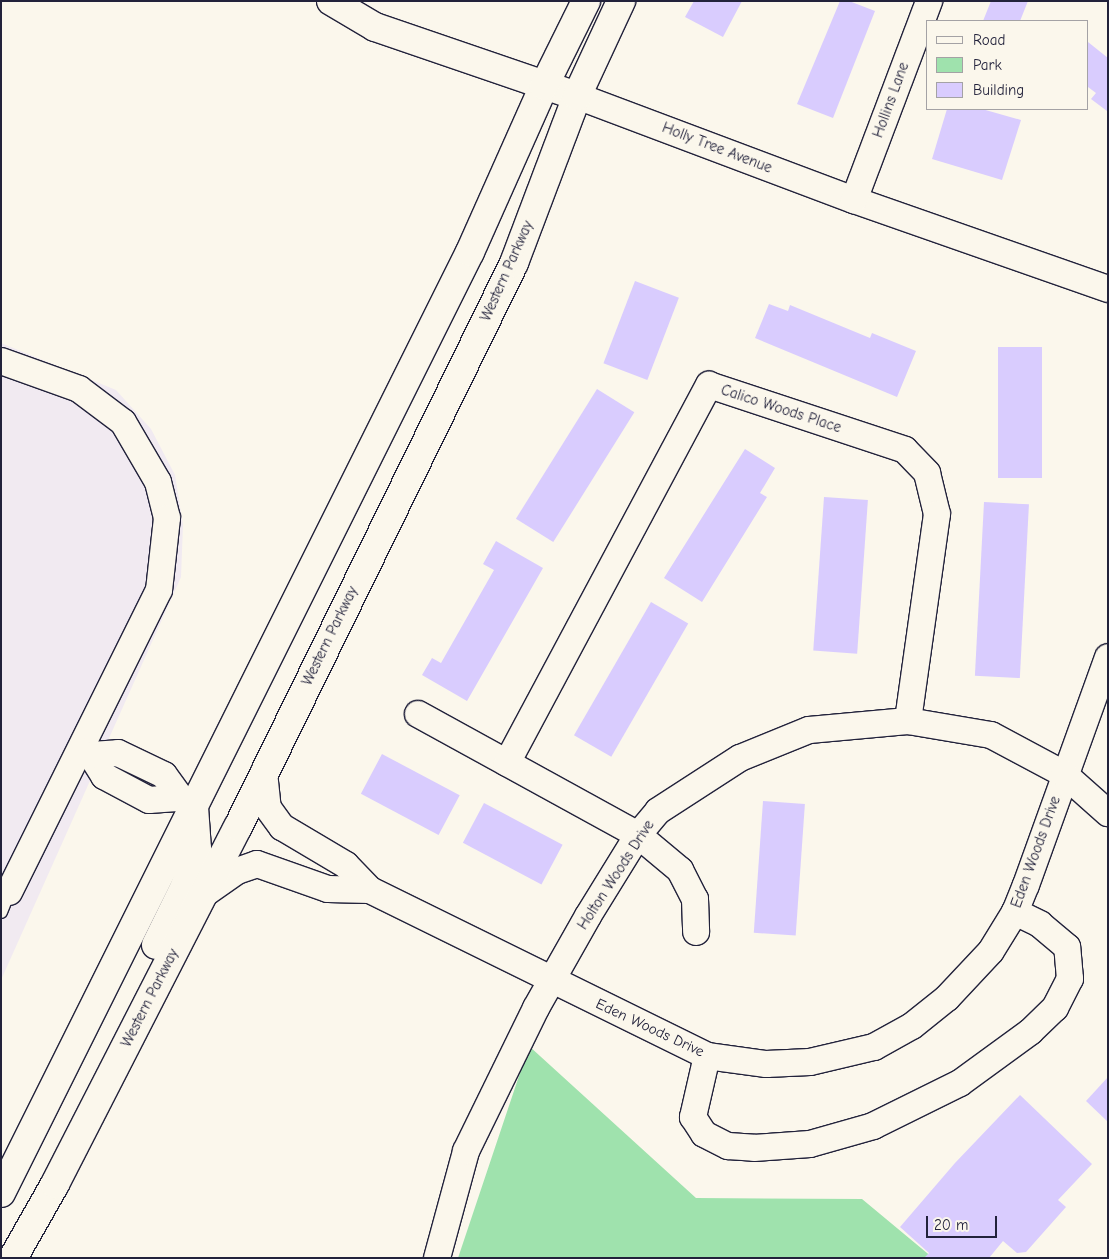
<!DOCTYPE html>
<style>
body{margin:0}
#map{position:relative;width:1109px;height:1259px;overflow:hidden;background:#fbf7ec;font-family:"Comic Neue",sans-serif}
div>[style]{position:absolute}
.built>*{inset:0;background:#f1eaf1}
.green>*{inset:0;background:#9fe2ad}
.building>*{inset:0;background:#d9ccfe;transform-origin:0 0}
.roads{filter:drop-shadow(1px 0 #22223b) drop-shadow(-1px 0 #22223b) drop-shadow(0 1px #22223b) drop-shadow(0 -1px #22223b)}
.service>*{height:12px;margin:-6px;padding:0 6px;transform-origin:6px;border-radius:6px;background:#fbf7ec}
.minor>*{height:26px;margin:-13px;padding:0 13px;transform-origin:13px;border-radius:13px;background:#fbf7ec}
.tertiary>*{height:28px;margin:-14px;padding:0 14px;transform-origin:14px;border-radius:14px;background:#fbf7ec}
.secondary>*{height:28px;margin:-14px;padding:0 14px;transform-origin:14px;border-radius:14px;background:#fbf7ec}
span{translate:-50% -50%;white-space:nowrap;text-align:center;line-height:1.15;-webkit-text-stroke:5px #fbf7ec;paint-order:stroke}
.street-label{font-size:15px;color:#22223b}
.frame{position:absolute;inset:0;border:2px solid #22223b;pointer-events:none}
.legend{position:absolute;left:926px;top:20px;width:162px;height:90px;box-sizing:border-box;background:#fbf7ec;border:1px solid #a4a2a5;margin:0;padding:6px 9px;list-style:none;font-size:15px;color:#22223b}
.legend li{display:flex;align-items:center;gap:10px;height:25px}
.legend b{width:25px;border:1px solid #a4a2a5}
.scale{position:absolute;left:926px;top:1216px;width:71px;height:22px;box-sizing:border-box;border:2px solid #22223b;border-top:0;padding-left:6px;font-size:15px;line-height:18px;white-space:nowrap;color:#22223b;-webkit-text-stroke:4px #fbf7ec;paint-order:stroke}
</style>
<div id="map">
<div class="built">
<i style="clip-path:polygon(1px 343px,116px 390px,151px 429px,175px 475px,183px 525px,181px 577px,1px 980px)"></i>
</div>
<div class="green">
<i style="clip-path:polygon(529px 1046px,696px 1198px,862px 1199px,933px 1258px,458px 1258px)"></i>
</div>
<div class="building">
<i style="clip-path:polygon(694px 1px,742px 1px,723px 37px,685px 17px)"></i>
<i style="clip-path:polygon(840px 1px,849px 1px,875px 11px,833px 118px,797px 104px)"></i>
<i style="clip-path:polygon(991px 1px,1028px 1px,1020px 21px,983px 21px)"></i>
<i style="clip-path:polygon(1088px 42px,1108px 58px,1107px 111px,1091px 99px,1096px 93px,1088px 87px)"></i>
<i style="clip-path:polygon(947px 109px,982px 109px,1021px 120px,1002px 180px,932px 159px)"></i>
<i style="left:635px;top:281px;width:47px;height:88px;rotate:21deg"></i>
<i style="clip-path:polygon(769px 304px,788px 311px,790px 305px,870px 338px,872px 333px,916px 351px,897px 397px,755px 338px)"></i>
<i style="left:998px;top:347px;width:44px;height:131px"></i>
<i style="left:597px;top:389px;width:44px;height:153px;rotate:32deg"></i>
<i style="clip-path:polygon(745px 449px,775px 468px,760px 493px,767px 497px,702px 602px,664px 578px)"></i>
<i style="left:824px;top:497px;width:44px;height:154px;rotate:4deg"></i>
<i style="left:984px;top:502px;width:45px;height:174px;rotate:3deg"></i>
<i style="clip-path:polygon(496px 541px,543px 568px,467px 701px,422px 675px,432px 658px,441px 663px,494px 570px,483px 564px)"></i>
<i style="left:651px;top:602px;width:43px;height:154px;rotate:30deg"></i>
<i style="left:382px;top:754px;width:88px;height:45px;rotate:28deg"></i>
<i style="left:763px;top:801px;width:42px;height:132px;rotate:4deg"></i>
<i style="left:484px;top:803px;width:89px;height:45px;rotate:28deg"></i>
<i style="clip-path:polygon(1108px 1077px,1108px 1122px,1086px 1101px)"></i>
<i style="clip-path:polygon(1020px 1095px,1092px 1164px,1058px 1200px,1066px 1207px,1026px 1252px,1017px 1253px,1003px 1241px,989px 1258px,924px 1258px,929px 1253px,900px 1227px,955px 1163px)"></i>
</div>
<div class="roads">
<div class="service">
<i style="left:1px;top:912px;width:22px;rotate:-68deg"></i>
<i style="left:9px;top:892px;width:3px;rotate:-162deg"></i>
</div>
<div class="minor">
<i style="left:577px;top:96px;width:296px;rotate:20.6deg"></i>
<i style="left:854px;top:200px;width:269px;rotate:19.3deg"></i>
<i style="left:854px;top:200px;width:213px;rotate:-69.3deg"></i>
<i style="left:1px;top:361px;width:83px;rotate:19.7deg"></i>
<i style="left:79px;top:389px;width:55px;rotate:36.9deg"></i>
<i style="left:123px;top:422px;width:69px;rotate:59.7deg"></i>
<i style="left:158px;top:482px;width:37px;rotate:76deg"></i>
<i style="left:167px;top:518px;width:72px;rotate:96.3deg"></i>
<i style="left:159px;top:590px;width:337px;rotate:116.4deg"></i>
<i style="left:418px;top:714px;width:251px;rotate:28.8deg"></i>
<i style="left:638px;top:835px;width:55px;rotate:39.8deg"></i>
<i style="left:680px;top:870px;width:33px;rotate:63deg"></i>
<i style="left:695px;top:899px;width:33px;rotate:88deg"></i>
<i style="left:80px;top:751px;width:12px;rotate:20deg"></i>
<i style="left:91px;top:755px;width:27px;rotate:-4deg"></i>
<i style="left:118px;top:753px;width:51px;rotate:25.6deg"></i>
<i style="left:164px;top:775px;width:29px;rotate:54deg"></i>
<i style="left:181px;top:798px;width:15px;rotate:28deg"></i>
<i style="left:91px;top:755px;width:25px;rotate:58deg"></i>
<i style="left:104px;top:776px;width:51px;rotate:28.1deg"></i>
<i style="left:149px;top:800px;width:32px;rotate:-4deg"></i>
<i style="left:507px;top:763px;width:429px;rotate:-61.9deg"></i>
<i style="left:709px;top:385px;width:206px;rotate:18.3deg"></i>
<i style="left:905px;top:450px;width:32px;rotate:46deg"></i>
<i style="left:927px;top:473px;width:42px;rotate:76.3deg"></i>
<i style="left:937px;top:514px;width:209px;rotate:98deg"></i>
<i style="left:264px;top:772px;width:36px;rotate:84deg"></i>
<i style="left:268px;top:808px;width:24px;rotate:54deg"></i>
<i style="left:282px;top:827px;width:74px;rotate:30.7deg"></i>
<i style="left:346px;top:865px;width:35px;rotate:46deg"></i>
<i style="left:370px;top:890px;width:376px;rotate:26.2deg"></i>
<i style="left:707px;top:1056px;width:60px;rotate:7.7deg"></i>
<i style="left:766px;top:1064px;width:44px;rotate:-2.6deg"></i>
<i style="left:810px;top:1062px;width:66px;rotate:-13.2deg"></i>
<i style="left:874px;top:1047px;width:43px;rotate:-28.9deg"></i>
<i style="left:912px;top:1026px;width:45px;rotate:-38.7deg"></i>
<i style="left:947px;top:998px;width:64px;rotate:-46.9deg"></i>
<i style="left:991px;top:951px;width:46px;rotate:-58.4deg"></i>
<i style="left:1015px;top:912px;width:29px;rotate:-68deg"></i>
<i style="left:1026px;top:885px;width:242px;rotate:-70.2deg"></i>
<i style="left:204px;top:894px;width:40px;rotate:-34.9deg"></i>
<i style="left:237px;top:871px;width:21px;rotate:-19deg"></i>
<i style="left:257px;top:864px;width:75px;rotate:19.4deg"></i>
<i style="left:328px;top:889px;width:42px;rotate:1.4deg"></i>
<i style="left:707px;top:1056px;width:63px;rotate:102.9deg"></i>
<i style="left:693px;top:1117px;width:20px;rotate:57deg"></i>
<i style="left:704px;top:1134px;width:27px;rotate:27deg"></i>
<i style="left:728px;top:1146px;width:26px;rotate:4deg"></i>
<i style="left:754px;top:1148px;width:56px;rotate:-4.1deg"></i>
<i style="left:810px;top:1144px;width:66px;rotate:-15.9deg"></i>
<i style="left:873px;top:1126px;width:97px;rotate:-26.3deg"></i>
<i style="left:960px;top:1083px;width:87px;rotate:-36.1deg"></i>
<i style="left:1030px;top:1032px;width:35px;rotate:-44deg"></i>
<i style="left:1055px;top:1008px;width:33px;rotate:-63deg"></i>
<i style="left:1070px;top:979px;width:32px;rotate:-95deg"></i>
<i style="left:1067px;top:947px;width:35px;rotate:-140deg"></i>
<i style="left:1040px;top:924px;width:28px;rotate:-154deg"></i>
<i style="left:437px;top:1258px;width:111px;rotate:-74.8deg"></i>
<i style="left:466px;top:1151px;width:159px;rotate:-63.9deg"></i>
<i style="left:536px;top:1008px;width:106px;rotate:-60.5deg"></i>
<i style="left:588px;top:916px;width:95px;rotate:-58.3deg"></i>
<i style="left:638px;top:835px;width:31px;rotate:-50deg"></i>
<i style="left:658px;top:811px;width:98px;rotate:-32.9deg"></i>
<i style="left:740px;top:758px;width:74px;rotate:-22.1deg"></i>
<i style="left:809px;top:730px;width:99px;rotate:-5.2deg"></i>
<i style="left:908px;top:721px;width:84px;rotate:9.6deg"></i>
<i style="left:991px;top:735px;width:83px;rotate:28.1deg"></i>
<i style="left:1064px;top:774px;width:59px;rotate:41.6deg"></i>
</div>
<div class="tertiary">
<i style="left:331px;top:1px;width:51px;rotate:30.6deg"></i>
<i style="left:375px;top:27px;width:213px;rotate:18.9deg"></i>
</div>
<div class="secondary">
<i style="left:156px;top:945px;width:66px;rotate:-63.8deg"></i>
<i style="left:185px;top:886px;width:39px;rotate:-72deg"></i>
<i style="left:197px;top:849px;width:42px;rotate:-94.1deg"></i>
<i style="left:1px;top:1193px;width:1051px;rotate:-63.51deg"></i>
<i style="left:470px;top:252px;width:182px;rotate:-66deg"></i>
<i style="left:544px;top:86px;width:95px;rotate:-63.7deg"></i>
<i style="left:13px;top:1258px;width:85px;rotate:-60.4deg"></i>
<i style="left:55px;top:1184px;width:401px;rotate:-62.9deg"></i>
<i style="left:238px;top:827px;width:628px;rotate:-63.92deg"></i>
<i style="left:514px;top:263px;width:178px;rotate:-69.3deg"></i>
<i style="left:577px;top:96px;width:105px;rotate:-65.1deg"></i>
</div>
</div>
<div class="street-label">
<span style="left:891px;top:100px;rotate:-70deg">Hollins Lane</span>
<span style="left:717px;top:148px;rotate:21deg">Holly Tree Avenue</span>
<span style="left:507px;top:271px;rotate:-66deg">Western Parkway</span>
<span style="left:781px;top:409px;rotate:18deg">Calico Woods Place</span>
<span style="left:330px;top:636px;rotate:-64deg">Western Parkway</span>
<span style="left:1036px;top:852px;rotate:-70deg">Eden Woods Drive</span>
<span style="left:616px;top:875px;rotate:-57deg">Holton Woods Drive</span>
<span style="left:150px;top:998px;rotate:-63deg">Western Parkway</span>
<span style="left:650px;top:1028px;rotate:25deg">Eden Woods Drive</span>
</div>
<div class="frame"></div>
<ul class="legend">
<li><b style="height:6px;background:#fbf7ec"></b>Road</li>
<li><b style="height:14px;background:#9fe2ad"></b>Park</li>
<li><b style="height:14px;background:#d9ccfe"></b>Building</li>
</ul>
<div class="scale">20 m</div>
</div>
